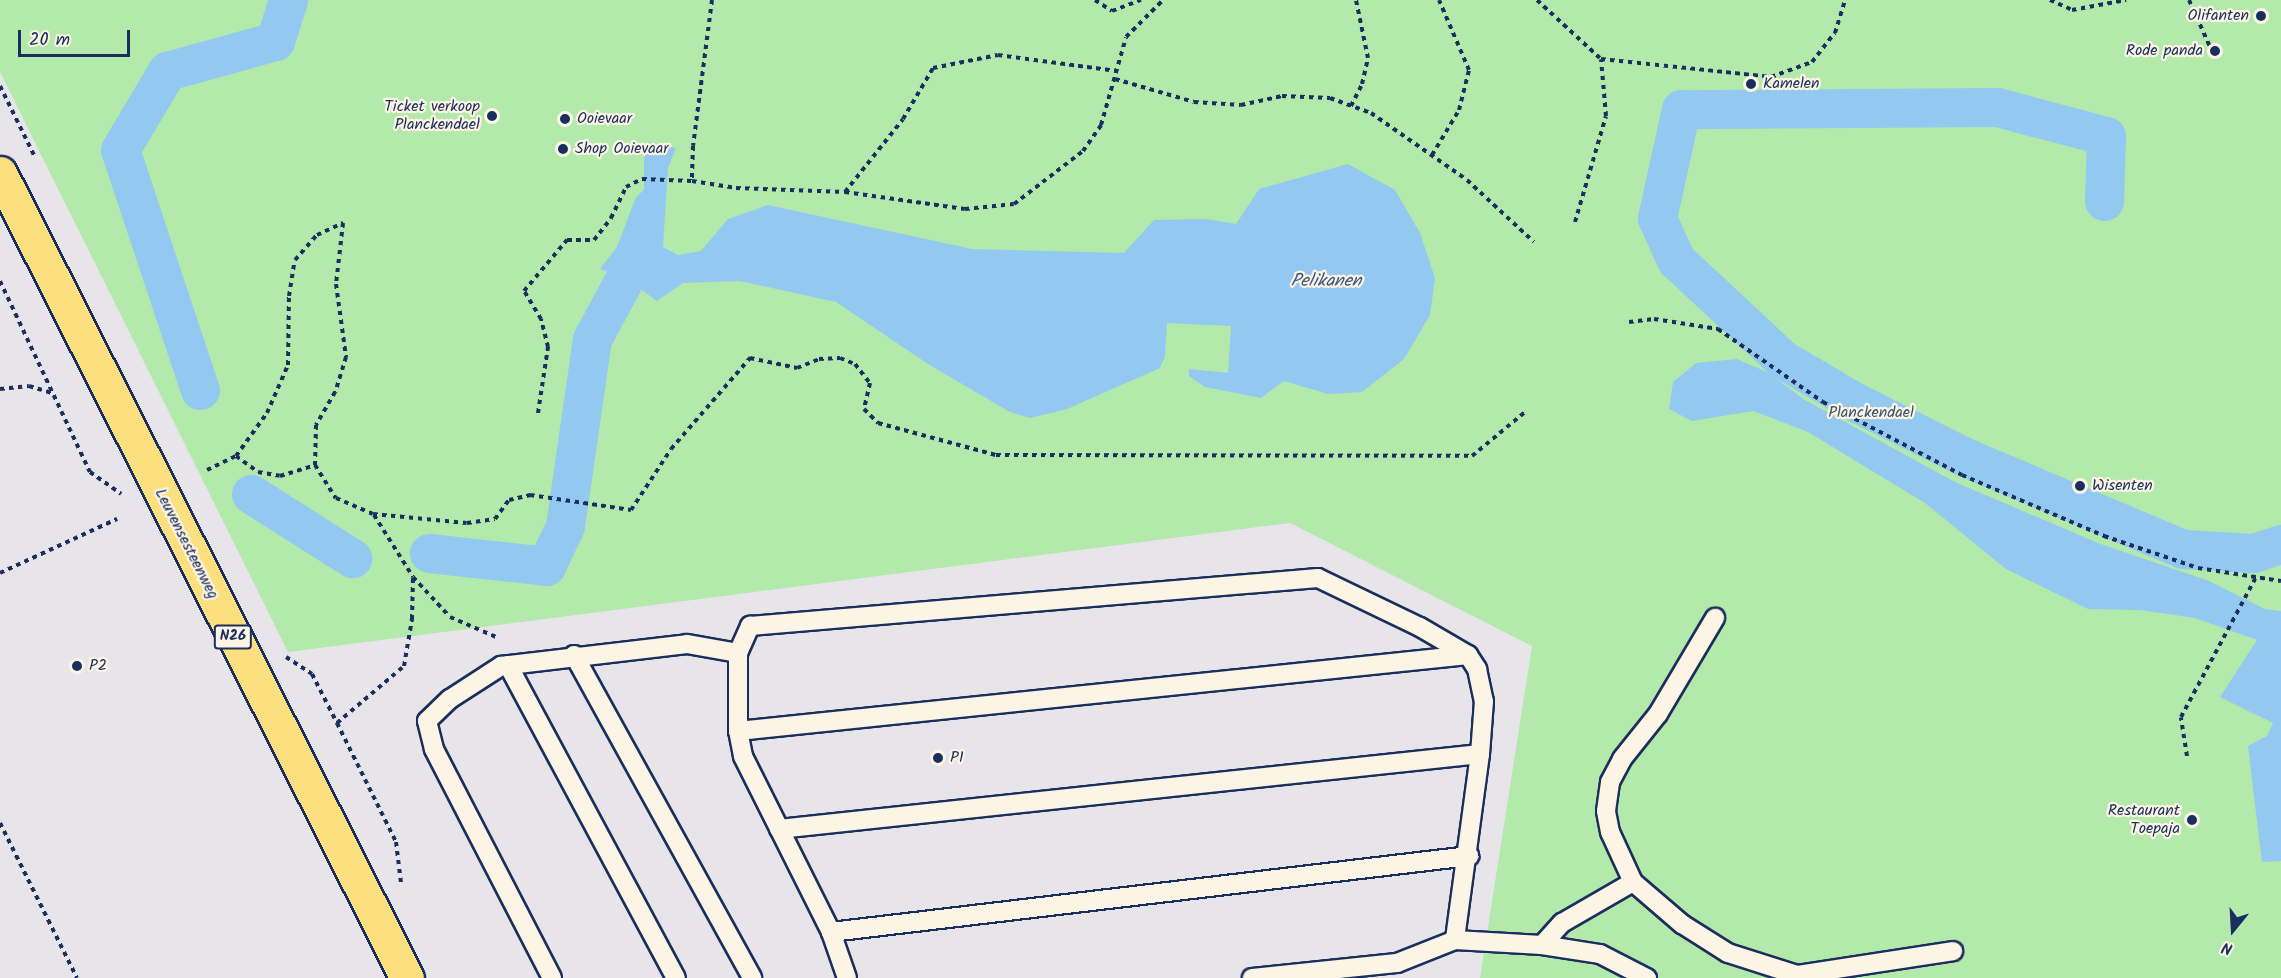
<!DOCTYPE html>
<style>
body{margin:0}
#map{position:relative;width:2281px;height:978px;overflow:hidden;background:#e7e5e9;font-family:Kalam,sans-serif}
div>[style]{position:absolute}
.green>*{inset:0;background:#b3e9ab}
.water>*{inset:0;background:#93c8f0}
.canal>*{height:39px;margin:-19.5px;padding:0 19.5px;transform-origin:19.5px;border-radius:19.5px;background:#93c8f0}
.path>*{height:4px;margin-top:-2px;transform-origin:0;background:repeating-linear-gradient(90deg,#1b2f5e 0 4.5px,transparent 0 9px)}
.roads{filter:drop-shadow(2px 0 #1b2f5e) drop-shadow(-2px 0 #1b2f5e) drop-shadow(0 2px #1b2f5e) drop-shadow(0 -2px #1b2f5e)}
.service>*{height:18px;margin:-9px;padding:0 9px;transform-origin:9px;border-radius:9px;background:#fcf5e5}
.primary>*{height:33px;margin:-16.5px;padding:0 16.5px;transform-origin:16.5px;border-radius:16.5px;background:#fce080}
.dots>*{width:16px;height:16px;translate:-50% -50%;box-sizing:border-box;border:3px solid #fcf5e5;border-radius:50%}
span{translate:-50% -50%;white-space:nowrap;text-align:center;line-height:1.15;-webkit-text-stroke:4.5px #fcf5e5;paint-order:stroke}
.shield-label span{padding:2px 4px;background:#fcf5e5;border:2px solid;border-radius:4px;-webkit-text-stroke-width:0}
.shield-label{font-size:15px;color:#1b2f5e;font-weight:700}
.poi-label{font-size:16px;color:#1b2f5e}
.right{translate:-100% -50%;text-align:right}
.left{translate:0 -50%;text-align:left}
.park-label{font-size:16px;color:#39546d}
.street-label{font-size:16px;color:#1b2f5e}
.water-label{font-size:18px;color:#395582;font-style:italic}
.north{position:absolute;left:2203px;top:900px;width:60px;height:60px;-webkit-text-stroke:4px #fcf5e5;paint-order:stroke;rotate:198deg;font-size:16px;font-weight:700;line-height:24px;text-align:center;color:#1b2f5e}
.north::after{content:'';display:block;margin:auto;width:21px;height:27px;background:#1b2f5e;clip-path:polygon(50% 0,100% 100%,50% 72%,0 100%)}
.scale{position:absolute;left:18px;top:30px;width:112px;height:27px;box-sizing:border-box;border:3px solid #1b2f5e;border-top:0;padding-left:8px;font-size:18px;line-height:21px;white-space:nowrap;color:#1b2f5e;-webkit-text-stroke:4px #fcf5e5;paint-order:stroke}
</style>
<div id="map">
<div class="green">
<i style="clip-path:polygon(0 0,2281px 0,2281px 978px,1480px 978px,1532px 646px,1290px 523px,288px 652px,0 72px)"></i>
</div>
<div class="water">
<i style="clip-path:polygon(649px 142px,676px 148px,668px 168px,663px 247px,678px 255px,701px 251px,728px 219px,768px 205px,972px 249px,1124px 253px,1154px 220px,1207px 219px,1236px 224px,1259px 189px,1348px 164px,1395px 190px,1420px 233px,1435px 278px,1430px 315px,1404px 359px,1362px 392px,1328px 394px,1284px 381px,1261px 398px,1205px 387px,1189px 376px,1189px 369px,1228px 373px,1231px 326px,1167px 323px,1165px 356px,1160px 368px,1067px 409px,1030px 418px,1010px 412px,928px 364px,836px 302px,740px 281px,683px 283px,657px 301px,625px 278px,600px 269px,617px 247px,636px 197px,644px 190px,644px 157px)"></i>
<i style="clip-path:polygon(1737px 359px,1767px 372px,1805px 400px,1955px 482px,2098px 543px,2209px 581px,2265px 609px,2281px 611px,2281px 861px,2262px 862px,2248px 746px,2267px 736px,2273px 723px,2220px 697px,2257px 640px,2195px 618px,2140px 610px,2088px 609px,2006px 569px,1925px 503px,1808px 432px,1753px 411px,1692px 421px,1669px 409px,1673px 382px,1696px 363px)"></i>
</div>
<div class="canal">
<i style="left:2104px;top:201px;width:65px;rotate:-88.2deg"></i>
<i style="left:2106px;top:136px;width:113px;rotate:-165.1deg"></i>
<i style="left:1997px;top:107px;width:316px;rotate:179.6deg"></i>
<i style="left:1681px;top:109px;width:112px;rotate:102.4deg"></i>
<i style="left:1657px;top:218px;width:46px;rotate:65.7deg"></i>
<i style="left:1676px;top:260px;width:145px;rotate:43deg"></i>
<i style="left:1782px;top:359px;width:87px;rotate:30.4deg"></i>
<i style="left:1857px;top:403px;width:121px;rotate:26.6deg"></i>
<i style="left:1965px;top:457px;width:237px;rotate:22.9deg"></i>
<i style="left:2183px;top:549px;width:70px;rotate:3.3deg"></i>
<i style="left:2253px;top:553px;width:29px;rotate:-18deg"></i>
<i style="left:200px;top:390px;width:253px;rotate:-108.4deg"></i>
<i style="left:120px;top:150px;width:92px;rotate:-59.3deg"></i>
<i style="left:167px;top:71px;width:112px;rotate:-15.5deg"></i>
<i style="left:275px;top:41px;width:43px;rotate:-72.4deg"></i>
<i style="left:251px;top:494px;width:120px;rotate:32.4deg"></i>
<i style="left:429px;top:553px;width:118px;rotate:6.3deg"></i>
<i style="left:546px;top:566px;width:44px;rotate:-64.6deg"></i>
<i style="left:565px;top:526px;width:189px;rotate:-81.8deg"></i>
<i style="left:592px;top:339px;width:69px;rotate:-61.6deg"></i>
</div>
<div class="path">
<i style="left:712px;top:0;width:147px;rotate:97.4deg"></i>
<i style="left:693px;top:146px;width:35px;rotate:92deg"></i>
<i style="left:692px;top:181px;width:45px;rotate:9deg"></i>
<i style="left:736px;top:188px;width:109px;rotate:2.1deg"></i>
<i style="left:845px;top:192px;width:121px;rotate:8.1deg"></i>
<i style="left:965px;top:209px;width:49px;rotate:-5.8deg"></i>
<i style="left:1014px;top:204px;width:87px;rotate:-37.5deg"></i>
<i style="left:1083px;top:151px;width:32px;rotate:-55deg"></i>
<i style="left:1101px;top:125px;width:91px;rotate:-74.1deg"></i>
<i style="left:1126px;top:37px;width:52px;rotate:-45deg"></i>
<i style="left:1095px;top:0;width:20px;rotate:33deg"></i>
<i style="left:1112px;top:11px;width:31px;rotate:-21deg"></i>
<i style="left:1537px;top:0;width:87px;rotate:42.7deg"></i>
<i style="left:1601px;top:59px;width:171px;rotate:6deg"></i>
<i style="left:1771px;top:77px;width:44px;rotate:-20.1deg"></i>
<i style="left:1812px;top:62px;width:37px;rotate:-52deg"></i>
<i style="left:1835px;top:33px;width:34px;rotate:-73deg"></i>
<i style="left:2050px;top:0;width:24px;rotate:24deg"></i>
<i style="left:2072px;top:10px;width:55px;rotate:-10.5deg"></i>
<i style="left:2189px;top:0;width:51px;rotate:65.9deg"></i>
<i style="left:1115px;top:79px;width:82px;rotate:16.2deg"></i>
<i style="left:1194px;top:102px;width:47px;rotate:3.7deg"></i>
<i style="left:1241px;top:105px;width:42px;rotate:-12.4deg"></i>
<i style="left:1282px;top:96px;width:48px;rotate:2.4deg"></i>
<i style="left:1330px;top:98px;width:44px;rotate:20.1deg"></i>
<i style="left:1371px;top:113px;width:117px;rotate:34.9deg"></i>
<i style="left:1467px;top:180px;width:91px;rotate:42.8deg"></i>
<i style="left:0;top:86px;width:77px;rotate:63.8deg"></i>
<i style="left:1351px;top:106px;width:25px;rotate:-63deg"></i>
<i style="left:1362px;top:84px;width:27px;rotate:-77deg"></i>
<i style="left:1368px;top:58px;width:59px;rotate:-101.7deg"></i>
<i style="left:1432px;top:155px;width:52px;rotate:-59deg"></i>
<i style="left:1459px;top:110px;width:41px;rotate:-76deg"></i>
<i style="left:1469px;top:70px;width:76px;rotate:-113.2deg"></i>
<i style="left:845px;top:192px;width:93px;rotate:-51.5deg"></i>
<i style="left:903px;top:119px;width:59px;rotate:-59.5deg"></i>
<i style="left:933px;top:68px;width:66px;rotate:-11.3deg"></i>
<i style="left:998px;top:55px;width:120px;rotate:7.7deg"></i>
<i style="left:1575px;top:222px;width:110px;rotate:-73.7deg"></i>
<i style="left:1606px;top:116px;width:57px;rotate:-95deg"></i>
<i style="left:343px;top:223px;width:61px;rotate:96.5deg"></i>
<i style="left:336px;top:284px;width:74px;rotate:82.2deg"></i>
<i style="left:346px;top:357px;width:37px;rotate:107deg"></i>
<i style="left:335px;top:392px;width:38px;rotate:120deg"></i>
<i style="left:316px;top:425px;width:40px;rotate:91.4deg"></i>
<i style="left:315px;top:465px;width:39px;rotate:58deg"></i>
<i style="left:336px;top:498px;width:40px;rotate:23.4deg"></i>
<i style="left:373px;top:514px;width:94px;rotate:5.5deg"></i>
<i style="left:467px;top:523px;width:28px;rotate:-8deg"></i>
<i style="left:495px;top:519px;width:24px;rotate:-54deg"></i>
<i style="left:509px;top:500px;width:22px;rotate:-13deg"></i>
<i style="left:530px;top:495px;width:102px;rotate:8.4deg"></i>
<i style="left:631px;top:510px;width:73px;rotate:-56.7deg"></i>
<i style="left:671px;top:449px;width:121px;rotate:-49deg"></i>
<i style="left:750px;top:358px;width:48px;rotate:12deg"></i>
<i style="left:797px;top:368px;width:24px;rotate:-22deg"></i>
<i style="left:819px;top:359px;width:21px;rotate:-3deg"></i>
<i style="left:840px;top:358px;width:16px;rotate:22deg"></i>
<i style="left:855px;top:364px;width:24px;rotate:52deg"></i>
<i style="left:870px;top:383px;width:27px;rotate:103deg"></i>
<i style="left:864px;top:409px;width:20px;rotate:45deg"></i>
<i style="left:878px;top:423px;width:122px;rotate:15.2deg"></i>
<i style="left:996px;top:455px;width:476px;rotate:0.1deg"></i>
<i style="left:1472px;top:456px;width:69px;rotate:-39.7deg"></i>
<i style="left:0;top:281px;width:211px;rotate:64.8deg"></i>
<i style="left:90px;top:472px;width:38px;rotate:35deg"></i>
<i style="left:1629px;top:322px;width:25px;rotate:-7deg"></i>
<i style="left:1654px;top:319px;width:65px;rotate:8.9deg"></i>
<i style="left:1718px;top:329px;width:128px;rotate:34.8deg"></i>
<i style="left:1823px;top:402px;width:157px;rotate:27.7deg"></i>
<i style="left:1962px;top:475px;width:155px;rotate:23.2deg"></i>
<i style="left:2104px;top:536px;width:99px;rotate:18.8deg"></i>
<i style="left:2198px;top:568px;width:84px;rotate:8.9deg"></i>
<i style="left:0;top:389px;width:29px;rotate:-6deg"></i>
<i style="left:29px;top:386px;width:24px;rotate:17deg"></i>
<i style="left:538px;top:413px;width:67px;rotate:-81.4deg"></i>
<i style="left:548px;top:347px;width:29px;rotate:-104deg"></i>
<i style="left:541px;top:319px;width:33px;rotate:-121deg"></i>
<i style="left:524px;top:291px;width:67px;rotate:-49.9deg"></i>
<i style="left:567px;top:240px;width:27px"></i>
<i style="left:594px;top:240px;width:28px;rotate:-52deg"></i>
<i style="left:611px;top:218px;width:34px;rotate:-64deg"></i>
<i style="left:626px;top:187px;width:18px;rotate:-27deg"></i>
<i style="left:642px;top:179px;width:50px;rotate:2.3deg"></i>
<i style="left:236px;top:456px;width:27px;rotate:36deg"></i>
<i style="left:258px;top:472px;width:22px;rotate:10deg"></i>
<i style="left:280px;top:476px;width:37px;rotate:-17deg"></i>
<i style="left:207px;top:470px;width:32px;rotate:-26deg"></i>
<i style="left:236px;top:456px;width:53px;rotate:-54.2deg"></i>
<i style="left:267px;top:413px;width:52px;rotate:-66.4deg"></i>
<i style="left:288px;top:365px;width:69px;rotate:-89.2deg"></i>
<i style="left:289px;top:296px;width:36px;rotate:-81deg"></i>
<i style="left:295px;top:260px;width:33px;rotate:-49deg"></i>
<i style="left:317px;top:235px;width:29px;rotate:-25deg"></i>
<i style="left:374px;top:515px;width:73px;rotate:57.8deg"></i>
<i style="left:413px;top:577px;width:54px;rotate:47.2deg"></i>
<i style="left:450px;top:617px;width:50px;rotate:23.5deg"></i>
<i style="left:0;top:573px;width:129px;rotate:-24.8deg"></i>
<i style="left:286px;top:657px;width:31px;rotate:33deg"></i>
<i style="left:312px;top:674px;width:55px;rotate:63deg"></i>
<i style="left:337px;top:723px;width:133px;rotate:63.6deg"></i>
<i style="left:396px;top:842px;width:41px;rotate:83deg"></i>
<i style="left:337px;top:723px;width:88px;rotate:-40.4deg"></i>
<i style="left:404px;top:666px;width:48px;rotate:-80.3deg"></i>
<i style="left:412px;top:619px;width:42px;rotate:-88.6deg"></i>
<i style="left:2187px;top:756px;width:39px;rotate:-99deg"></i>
<i style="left:2181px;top:717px;width:157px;rotate:-61.8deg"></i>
<i style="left:0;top:823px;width:173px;rotate:63.6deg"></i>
</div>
<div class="roads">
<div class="service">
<i style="left:574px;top:655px;width:369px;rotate:61.1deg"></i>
<i style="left:508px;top:665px;width:355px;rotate:61.8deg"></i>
<i style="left:738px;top:731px;width:734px;rotate:-5.94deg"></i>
<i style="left:779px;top:829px;width:705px;rotate:-6.11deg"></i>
<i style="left:1633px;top:882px;width:55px;rotate:-114.7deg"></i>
<i style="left:1610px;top:832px;width:21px;rotate:-101deg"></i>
<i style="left:1606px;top:811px;width:29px;rotate:-82deg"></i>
<i style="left:1610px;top:782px;width:26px;rotate:-62deg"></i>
<i style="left:1622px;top:759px;width:58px;rotate:-51.3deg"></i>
<i style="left:1658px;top:714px;width:112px;rotate:-59.3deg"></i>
<i style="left:831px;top:932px;width:643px;rotate:-6.79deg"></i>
<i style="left:1455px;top:940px;width:87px;rotate:3.3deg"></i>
<i style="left:1542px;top:945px;width:59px;rotate:8.8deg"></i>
<i style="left:1600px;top:954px;width:53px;rotate:27.1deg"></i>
<i style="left:1542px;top:945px;width:30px;rotate:-48deg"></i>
<i style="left:1562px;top:923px;width:82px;rotate:-30deg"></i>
<i style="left:1633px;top:882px;width:65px;rotate:40.6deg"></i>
<i style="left:1682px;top:924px;width:54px;rotate:32.2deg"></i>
<i style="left:1728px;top:953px;width:72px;rotate:17.7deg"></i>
<i style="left:1797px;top:975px;width:158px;rotate:-8.7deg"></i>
<i style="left:552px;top:978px;width:258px;rotate:-117.3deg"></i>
<i style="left:434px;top:749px;width:29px;rotate:-104deg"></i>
<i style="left:427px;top:721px;width:32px;rotate:-44deg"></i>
<i style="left:450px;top:699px;width:61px;rotate:-32.9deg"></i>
<i style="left:501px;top:666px;width:187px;rotate:-6.7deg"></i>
<i style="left:687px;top:644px;width:52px;rotate:10deg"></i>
<i style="left:847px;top:978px;width:49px;rotate:-109.2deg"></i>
<i style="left:831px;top:932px;width:197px;rotate:-116.6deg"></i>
<i style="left:743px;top:756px;width:25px;rotate:-101deg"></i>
<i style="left:738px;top:731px;width:78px;rotate:-90deg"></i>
<i style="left:738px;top:653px;width:30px;rotate:-66deg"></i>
<i style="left:750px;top:626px;width:570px;rotate:-4.83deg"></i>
<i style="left:1318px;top:578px;width:113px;rotate:25.7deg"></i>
<i style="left:1420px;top:627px;width:56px;rotate:30.3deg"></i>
<i style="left:1468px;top:655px;width:17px;rotate:57deg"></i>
<i style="left:1477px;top:669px;width:33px;rotate:78deg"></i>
<i style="left:1484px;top:701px;width:53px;rotate:94.3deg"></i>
<i style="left:1480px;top:754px;width:188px;rotate:97.7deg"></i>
<i style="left:1455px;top:940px;width:62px;rotate:158.4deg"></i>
<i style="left:1397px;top:963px;width:146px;rotate:174.1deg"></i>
</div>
<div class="primary">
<i style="left:0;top:173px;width:902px;rotate:63.18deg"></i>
</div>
</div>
<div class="dots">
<i style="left:2261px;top:16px;background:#1b2f5e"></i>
<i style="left:2215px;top:51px;background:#1b2f5e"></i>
<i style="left:1751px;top:84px;background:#1b2f5e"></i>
<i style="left:492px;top:116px;background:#1b2f5e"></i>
<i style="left:565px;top:119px;background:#1b2f5e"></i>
<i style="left:563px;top:149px;background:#1b2f5e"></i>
<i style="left:2080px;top:486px;background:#1b2f5e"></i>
<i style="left:77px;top:666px;background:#1b2f5e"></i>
<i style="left:938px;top:758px;background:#1b2f5e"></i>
<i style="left:2192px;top:820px;background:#1b2f5e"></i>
</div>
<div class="shield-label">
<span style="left:233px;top:637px">N26</span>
</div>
<div class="poi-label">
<span class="right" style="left:2249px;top:16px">Olifanten</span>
<span class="right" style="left:2203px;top:51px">Rode panda</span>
<span class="left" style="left:1763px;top:84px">Kamelen</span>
<span class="right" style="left:480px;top:116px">Ticket verkoop<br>Planckendael</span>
<span class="left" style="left:577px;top:119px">Ooievaar</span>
<span class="left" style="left:575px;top:149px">Shop Ooievaar</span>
<span class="left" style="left:2092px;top:486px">Wisenten</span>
<span class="left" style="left:89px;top:666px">P2</span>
<span class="left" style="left:950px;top:758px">P1</span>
<span class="right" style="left:2180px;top:820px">Restaurant<br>Toepaja</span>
</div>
<div class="park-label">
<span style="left:1871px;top:413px">Planckendael</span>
</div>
<div class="street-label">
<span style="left:186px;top:544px;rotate:63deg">Leuvensesteenweg</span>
</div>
<div class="water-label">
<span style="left:1326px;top:282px">Pelikanen</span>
</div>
<div class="north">N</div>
<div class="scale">20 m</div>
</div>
